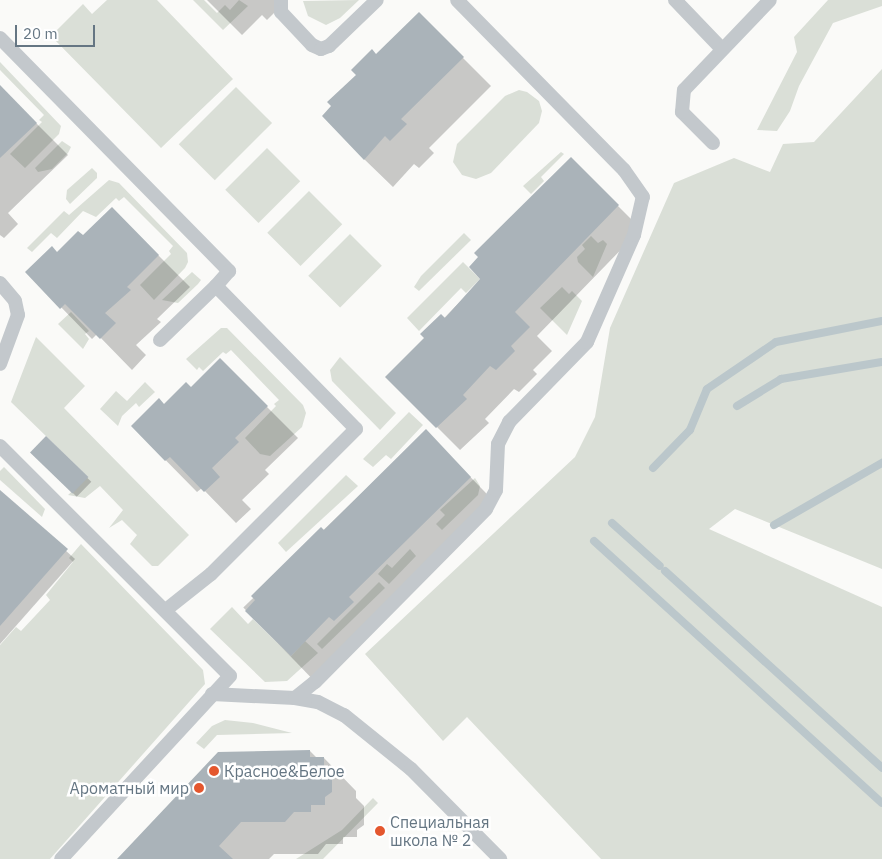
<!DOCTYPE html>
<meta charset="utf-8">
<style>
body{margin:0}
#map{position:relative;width:882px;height:859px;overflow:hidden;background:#fafaf8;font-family:"IBM Plex Sans",sans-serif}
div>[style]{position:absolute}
.green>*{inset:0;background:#dadfd7;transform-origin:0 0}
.shadow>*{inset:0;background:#0003;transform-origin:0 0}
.stream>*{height:8px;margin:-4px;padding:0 4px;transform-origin:4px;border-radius:4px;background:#bbc7cb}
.building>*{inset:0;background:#aab3b9;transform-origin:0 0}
.lane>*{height:14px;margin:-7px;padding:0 7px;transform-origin:7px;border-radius:7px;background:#c3c8cc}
.dots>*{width:14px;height:14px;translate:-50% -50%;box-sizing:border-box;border:2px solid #fff;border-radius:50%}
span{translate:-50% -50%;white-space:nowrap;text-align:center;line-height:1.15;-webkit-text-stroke:5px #fff;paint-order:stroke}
.poi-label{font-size:16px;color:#657683}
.left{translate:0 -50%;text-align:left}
.right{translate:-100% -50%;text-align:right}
.scale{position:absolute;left:15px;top:25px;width:80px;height:22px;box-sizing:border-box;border:2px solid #657683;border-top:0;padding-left:6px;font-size:15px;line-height:18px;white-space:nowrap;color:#657683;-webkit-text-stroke:4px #fff;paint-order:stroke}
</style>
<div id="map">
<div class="green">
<i style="clip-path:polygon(107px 0,157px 0,233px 79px,161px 148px,51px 36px,83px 4px,92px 14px)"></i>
<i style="clip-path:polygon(193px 0,204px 0,217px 13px,225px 5px,230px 10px,239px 0,248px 6px,223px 30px)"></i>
<i style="clip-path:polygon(359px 0,340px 18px,326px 25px,308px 16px,303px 1px)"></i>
<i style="clip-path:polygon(828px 0,882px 0,882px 6px,833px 23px,799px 86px,790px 111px,777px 131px,757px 130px,797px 52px,794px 37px)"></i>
<i style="clip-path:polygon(0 62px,61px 126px,59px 134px,25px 168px,10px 154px,42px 122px,39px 120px,44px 115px,0 70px)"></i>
<i style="clip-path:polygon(882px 69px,882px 569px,735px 509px,709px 529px,882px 607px,882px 859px,601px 859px,467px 717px,443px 741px,365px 654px,575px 457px,595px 417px,610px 328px,674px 183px,734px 158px,770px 172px,783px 144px,814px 142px)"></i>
<i style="left:236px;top:87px;width:51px;height:81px;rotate:45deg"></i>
<i style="clip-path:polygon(519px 90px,527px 92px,539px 101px,542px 111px,539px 123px,491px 173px,476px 179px,462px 175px,453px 162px,457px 144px,505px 96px)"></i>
<i style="clip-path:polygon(62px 141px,71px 147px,68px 153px,52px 169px,38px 172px,35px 168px)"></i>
<i style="left:267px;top:148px;width:47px;height:59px;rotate:45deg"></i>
<i style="clip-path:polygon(561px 152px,564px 154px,541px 177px,544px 181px,531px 194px,523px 186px)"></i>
<i style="clip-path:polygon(92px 168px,97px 173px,97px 178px,70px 204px,66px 199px,67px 190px)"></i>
<i style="clip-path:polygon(109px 180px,119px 183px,187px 253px,188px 262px,185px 268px,154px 300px,140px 285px,171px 254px,169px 251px,173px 246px,124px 197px,119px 201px,116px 198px,96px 217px,83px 211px,57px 238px,51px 233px,32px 252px,27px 248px,64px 211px,69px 215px)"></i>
<i style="left:309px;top:191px;width:47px;height:59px;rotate:45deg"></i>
<i style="clip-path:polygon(464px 233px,471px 240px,419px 291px,414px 287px,421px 276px)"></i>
<i style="left:350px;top:234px;width:45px;height:59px;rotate:45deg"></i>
<i style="clip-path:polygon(591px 236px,598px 243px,603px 240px,607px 244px,593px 277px,578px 262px,577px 257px,585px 249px,582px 245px)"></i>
<i style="clip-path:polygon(463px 262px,480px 279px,466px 293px,461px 288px,419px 331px,407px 318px)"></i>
<i style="clip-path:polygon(192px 272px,201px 280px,198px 284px,178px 303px,162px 300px)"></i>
<i style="clip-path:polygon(562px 287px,569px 294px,572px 291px,582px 301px,567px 335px,540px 308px)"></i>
<i style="clip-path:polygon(71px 312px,89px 331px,85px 334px,89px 339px,83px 349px,58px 324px)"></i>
<i style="clip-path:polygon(221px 328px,227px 328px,303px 405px,306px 413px,302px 427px,270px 456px,260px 454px,245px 438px,276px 406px,274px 404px,279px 400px,231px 350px,226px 354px,223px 352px,203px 371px,199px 367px,197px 370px,186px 359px)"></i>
<i style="clip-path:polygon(36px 337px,85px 386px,64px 408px,189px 535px,158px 566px,152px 566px,130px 544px,137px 535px,122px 520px,109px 528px,123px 510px,100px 486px,85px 498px,68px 495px,88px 477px,11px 402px)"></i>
<i style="clip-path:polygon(340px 357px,396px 413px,380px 430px,332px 381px,330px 370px)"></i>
<i style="clip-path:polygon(145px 382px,155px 392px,139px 407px,136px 403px,122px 416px,118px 426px,100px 409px,116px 391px,127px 401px)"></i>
<i style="clip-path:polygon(409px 412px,423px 425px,391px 459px,386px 455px,373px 467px,363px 459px)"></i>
<i style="clip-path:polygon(4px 467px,45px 509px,42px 517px,0 480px,0 471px)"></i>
<i style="clip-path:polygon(346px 475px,358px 486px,286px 552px,278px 543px)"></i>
<i style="clip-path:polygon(475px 478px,480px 486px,478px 495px,442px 530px,436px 524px,445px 515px,440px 510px)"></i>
<i style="clip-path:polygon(81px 544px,203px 670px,205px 684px,50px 859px,0 859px,0 645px,16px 627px,21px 631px,50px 600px,46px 595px,73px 562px,69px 558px)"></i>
<i style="clip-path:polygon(410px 549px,416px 556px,389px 584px,378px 574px,387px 564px,392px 568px)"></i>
<i style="clip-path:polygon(379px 582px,385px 588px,322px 649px,317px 644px)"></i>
<i style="clip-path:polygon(232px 607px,248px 624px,253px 619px,291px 656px,305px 641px,318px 653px,287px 681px,265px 682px,210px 629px)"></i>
<i style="clip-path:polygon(225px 720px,253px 723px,292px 733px,217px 735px,204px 749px,196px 743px,212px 726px)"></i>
<i style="clip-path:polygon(373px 798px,378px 803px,323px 859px,296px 859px,342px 830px)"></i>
</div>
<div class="shadow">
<i style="clip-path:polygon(207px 0,283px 0,285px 2px,267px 20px,262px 15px,242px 35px)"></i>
<i style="clip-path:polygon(419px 14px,491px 86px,429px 148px,434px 153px,419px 168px,414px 164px,393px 187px,364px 159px,376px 55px)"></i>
<i style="clip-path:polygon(0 87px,68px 155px,8px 213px,18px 224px,4px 238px,0 235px)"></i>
<i style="clip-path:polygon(571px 159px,641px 229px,537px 336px,552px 351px,533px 370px,537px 374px,519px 392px,514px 389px,485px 419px,489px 423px,460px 450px,387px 377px,482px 279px)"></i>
<i style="clip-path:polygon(112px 209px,190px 287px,157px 319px,161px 322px,136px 345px,146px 355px,132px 370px,97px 334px,92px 339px,27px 272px,83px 237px)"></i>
<i style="clip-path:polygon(220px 360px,298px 438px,265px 470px,269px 474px,242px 500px,251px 509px,236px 523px,202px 488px,197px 492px,132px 426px,191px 389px)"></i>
<i style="left:426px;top:431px;width:97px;height:254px;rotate:46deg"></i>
<i style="left:46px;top:438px;width:63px;height:21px;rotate:44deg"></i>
<i style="clip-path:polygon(0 491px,75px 559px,0 644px)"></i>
<i style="clip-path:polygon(310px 751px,317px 758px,324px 758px,356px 791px,356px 798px,364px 806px,364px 825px,357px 830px,357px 837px,343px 837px,343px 844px,326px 844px,318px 854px,274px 854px,269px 859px,120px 859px)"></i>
</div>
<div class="stream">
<i style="left:737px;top:406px;width:52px;rotate:-31.5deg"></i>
<i style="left:781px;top:379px;width:102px;rotate:-9.6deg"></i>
<i style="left:653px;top:468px;width:53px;rotate:-45.8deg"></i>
<i style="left:690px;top:430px;width:44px;rotate:-67.5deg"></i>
<i style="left:707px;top:389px;width:83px;rotate:-34.3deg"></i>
<i style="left:776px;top:342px;width:108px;rotate:-11.2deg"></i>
<i style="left:612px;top:523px;width:64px;rotate:41.9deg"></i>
<i style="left:774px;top:525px;width:125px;rotate:-29.9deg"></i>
<i style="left:594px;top:541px;width:389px;rotate:42.3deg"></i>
<i style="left:665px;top:571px;width:293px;rotate:42.2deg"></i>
</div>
<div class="building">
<i style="clip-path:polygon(419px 12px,464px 57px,401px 119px,407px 124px,390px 141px,385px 136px,364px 160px,322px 116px,331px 106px,327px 102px,356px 75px,351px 70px,372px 49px,376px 54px)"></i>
<i style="clip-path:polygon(0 85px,37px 123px,0 158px)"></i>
<i style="clip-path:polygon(571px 157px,619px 205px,515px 312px,530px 327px,511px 346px,515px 351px,496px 370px,490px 366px,463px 395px,467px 399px,436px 428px,385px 377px,424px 338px,420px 334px,441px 314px,445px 318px,480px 279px,469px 267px,478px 257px,474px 253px)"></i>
<i style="clip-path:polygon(112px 207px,159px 255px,127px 287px,131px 290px,105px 313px,116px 323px,100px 339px,65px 304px,60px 309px,25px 272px,52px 246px,57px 252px,78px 231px,83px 235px)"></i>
<i style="clip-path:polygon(220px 358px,268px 406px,235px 438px,239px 442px,212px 468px,220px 477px,204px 492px,170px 457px,165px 461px,131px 426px,159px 398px,164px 404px,186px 382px,191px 387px)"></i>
<i style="clip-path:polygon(426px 429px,471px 477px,349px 597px,354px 602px,334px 621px,329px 617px,291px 656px,245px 611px,255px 600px,251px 596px,321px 527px,324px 530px)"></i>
<i style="left:46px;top:436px;width:59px;height:23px;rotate:44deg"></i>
<i style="clip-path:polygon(0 490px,68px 549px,0 626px)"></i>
<i style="clip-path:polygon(310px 750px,310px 757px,324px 757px,324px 766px,332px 772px,332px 792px,325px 797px,325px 805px,311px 805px,311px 812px,294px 812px,285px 822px,241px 822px,219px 846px,233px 859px,117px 859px,218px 752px)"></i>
</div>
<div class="lane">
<i style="left:281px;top:0;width:12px;rotate:90deg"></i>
<i style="left:281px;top:12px;width:45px;rotate:46.8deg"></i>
<i style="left:312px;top:45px;width:10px;rotate:24deg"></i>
<i style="left:321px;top:49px;width:9px;rotate:-21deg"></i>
<i style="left:329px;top:46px;width:66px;rotate:-43.8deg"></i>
<i style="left:675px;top:0;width:68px;rotate:46.2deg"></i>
<i style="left:0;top:38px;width:327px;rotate:45.5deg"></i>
<i style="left:229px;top:271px;width:20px;rotate:131deg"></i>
<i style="left:216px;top:286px;width:200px;rotate:45.6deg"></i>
<i style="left:356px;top:429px;width:205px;rotate:135deg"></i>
<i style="left:211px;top:574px;width:56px;rotate:141.5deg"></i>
<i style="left:713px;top:143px;width:44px;rotate:-135deg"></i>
<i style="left:682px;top:112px;width:22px;rotate:-85deg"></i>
<i style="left:684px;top:90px;width:124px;rotate:-46.3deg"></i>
<i style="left:0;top:283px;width:23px;rotate:50deg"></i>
<i style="left:15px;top:301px;width:14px;rotate:78deg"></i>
<i style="left:18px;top:315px;width:52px;rotate:110.2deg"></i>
<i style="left:160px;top:340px;width:78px;rotate:-44deg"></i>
<i style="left:0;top:446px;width:325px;rotate:45deg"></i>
<i style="left:230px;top:676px;width:249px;rotate:132.7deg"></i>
<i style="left:212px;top:694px;width:83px;rotate:2.8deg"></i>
<i style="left:295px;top:698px;width:23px;rotate:10deg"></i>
<i style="left:318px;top:702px;width:29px;rotate:27deg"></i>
<i style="left:344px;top:715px;width:86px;rotate:38.9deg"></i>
<i style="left:411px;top:769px;width:127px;rotate:45.3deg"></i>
<i style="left:295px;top:698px;width:26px;rotate:-39deg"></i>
<i style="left:315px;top:682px;width:243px;rotate:-45.3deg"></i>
<i style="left:486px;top:509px;width:21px;rotate:-62deg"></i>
<i style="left:496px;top:490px;width:46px;rotate:-87.5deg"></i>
<i style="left:498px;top:444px;width:25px;rotate:-63deg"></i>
<i style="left:509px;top:422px;width:112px;rotate:-45.7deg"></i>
<i style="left:587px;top:342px;width:117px;rotate:-66.3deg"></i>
<i style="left:634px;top:235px;width:39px;rotate:-77deg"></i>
<i style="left:643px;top:197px;width:33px;rotate:-125deg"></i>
<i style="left:624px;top:170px;width:238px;rotate:-134.5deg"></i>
</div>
<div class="dots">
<i style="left:214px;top:771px;background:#e4572e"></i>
<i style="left:199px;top:788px;background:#e4572e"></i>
<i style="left:380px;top:831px;background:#e4572e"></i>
</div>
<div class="poi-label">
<span class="left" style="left:224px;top:771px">Красное&amp;Белое</span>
<span class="right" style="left:189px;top:788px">Ароматный мир</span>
<span class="left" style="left:390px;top:831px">Специальная<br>школа № 2</span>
</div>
<div class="scale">20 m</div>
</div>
